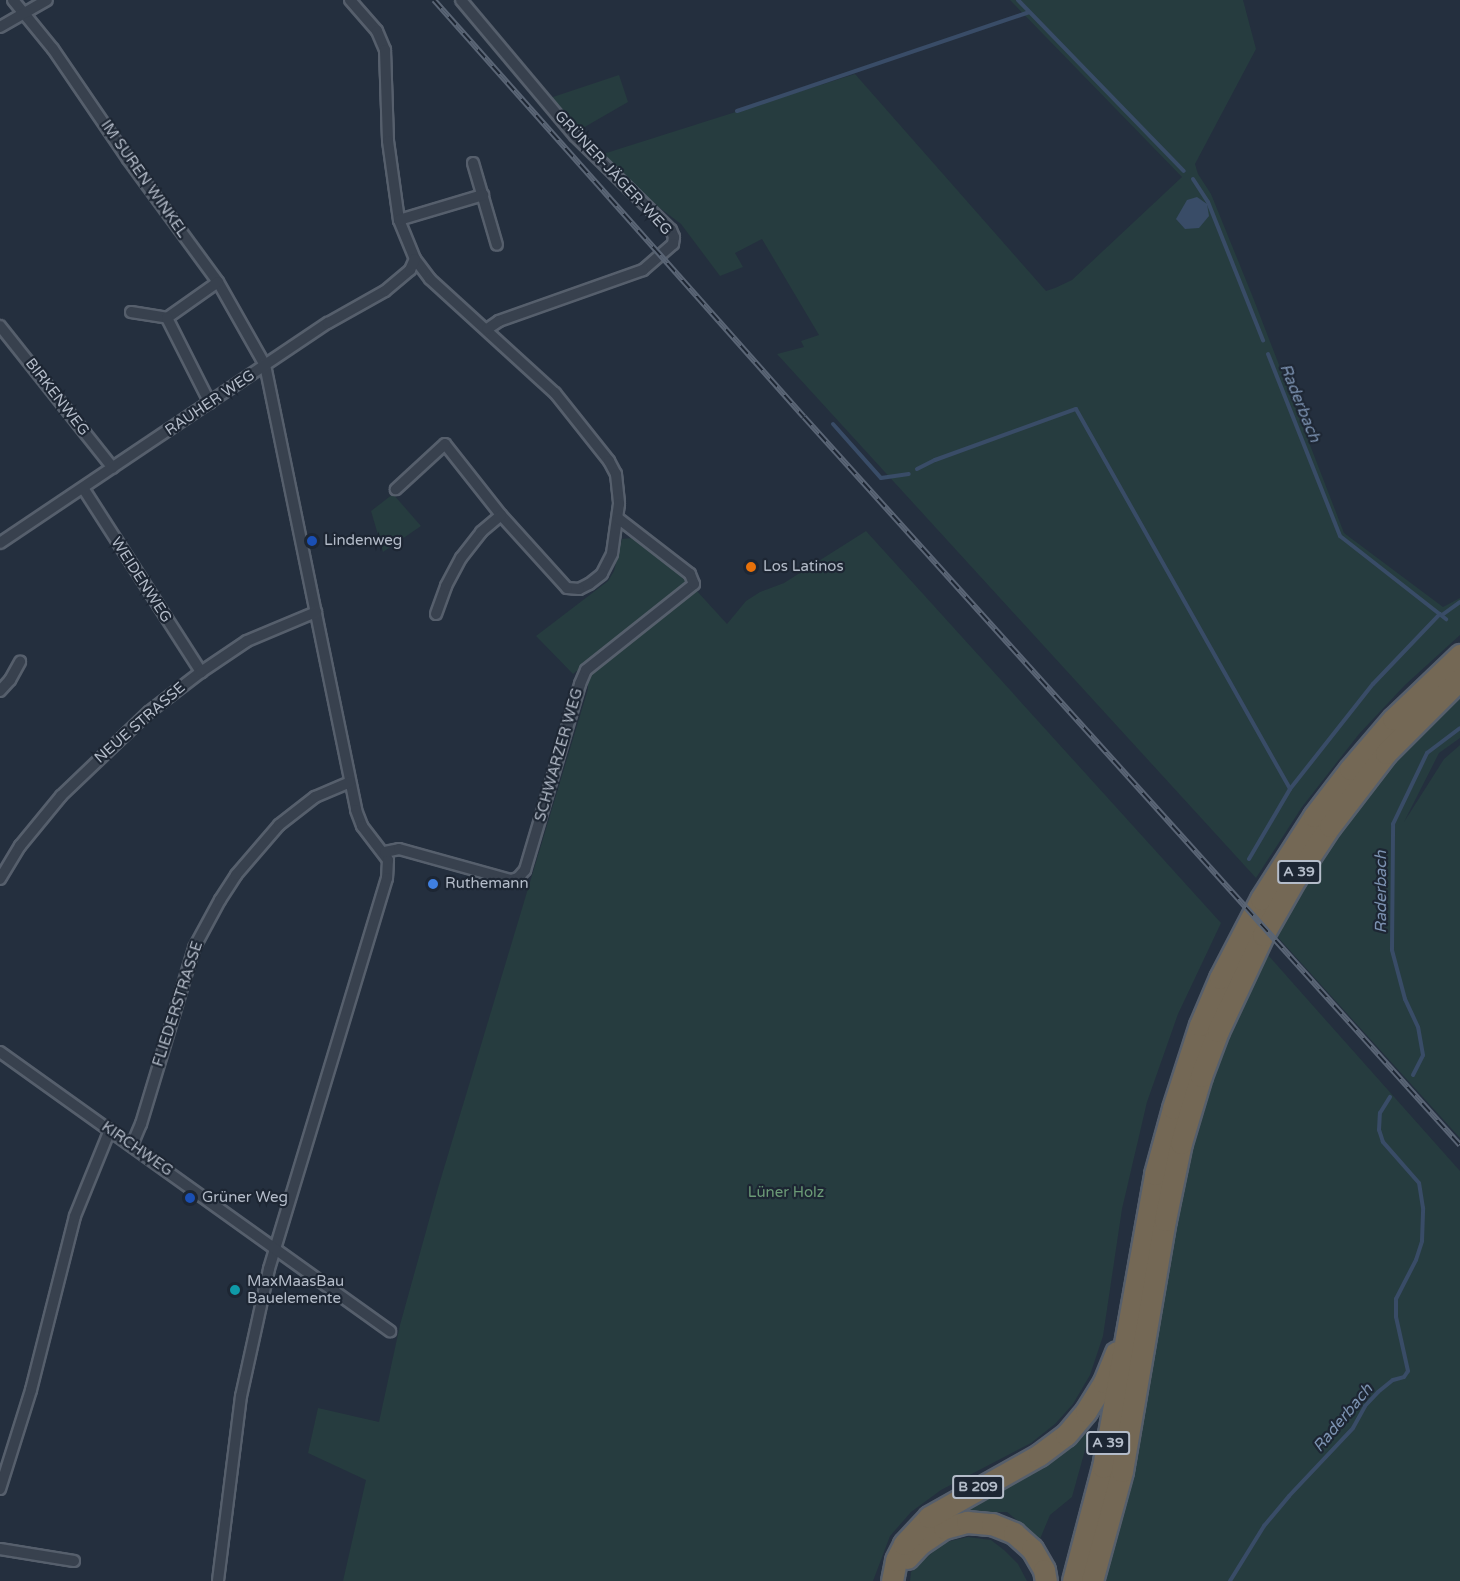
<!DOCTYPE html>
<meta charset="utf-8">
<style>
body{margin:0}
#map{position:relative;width:1460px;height:1581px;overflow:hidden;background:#242f3e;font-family:"Varela Round",sans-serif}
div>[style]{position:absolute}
.green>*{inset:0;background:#263c3f}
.water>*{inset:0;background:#394c67}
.stream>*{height:4px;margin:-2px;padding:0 2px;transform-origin:2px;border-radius:2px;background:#394c67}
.roads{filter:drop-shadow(2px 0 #565f6c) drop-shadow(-2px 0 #565f6c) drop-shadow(0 2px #565f6c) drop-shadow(0 -2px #565f6c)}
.street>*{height:10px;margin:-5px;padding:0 5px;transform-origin:5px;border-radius:5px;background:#38414e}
.highway>*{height:21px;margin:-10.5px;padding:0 10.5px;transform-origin:10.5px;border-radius:10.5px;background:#746855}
.rail>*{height:6px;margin-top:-3px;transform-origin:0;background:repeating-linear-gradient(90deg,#1d2633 0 11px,#5a6575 0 22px);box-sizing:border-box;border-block:2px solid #5a6575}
.dots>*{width:16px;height:16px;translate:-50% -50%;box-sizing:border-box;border:3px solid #1d2633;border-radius:50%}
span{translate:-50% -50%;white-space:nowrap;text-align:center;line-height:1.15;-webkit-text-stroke:4.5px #1d2633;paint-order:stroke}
.shield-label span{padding:2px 4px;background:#1d2633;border:2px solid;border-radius:4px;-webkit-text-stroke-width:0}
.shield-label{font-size:14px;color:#b4bcc9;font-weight:700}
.street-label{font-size:15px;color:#b4bcc9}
.poi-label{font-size:15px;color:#b4bcc9}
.left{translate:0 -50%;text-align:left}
.park-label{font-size:15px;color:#6b9a76}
.water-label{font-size:16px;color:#7c92b1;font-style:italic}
</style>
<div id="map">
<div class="green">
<i style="clip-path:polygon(1010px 0,1243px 0,1256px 49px,1195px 164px,1198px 174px,1211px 194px,1252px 295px,1344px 533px,1443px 607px,1460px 598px,1460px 635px,1405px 685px,1359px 734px,1302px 807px,1256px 878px,777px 354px,804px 347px,801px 341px,819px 335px,762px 239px,735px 253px,743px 267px,720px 276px,681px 224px,632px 187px,600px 155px,855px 74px,1046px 291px,1055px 288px,1072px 280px,1182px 177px)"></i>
<i style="clip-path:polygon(619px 75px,628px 102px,576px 132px,547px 99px)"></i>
<i style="clip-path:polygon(393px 494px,421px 526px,383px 552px,371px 511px)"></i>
<i style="clip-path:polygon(866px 531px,1221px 923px,1178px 1014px,1147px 1102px,1122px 1209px,1103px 1336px,1090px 1375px,1073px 1404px,1055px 1424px,1031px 1443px,941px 1490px,911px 1512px,890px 1536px,873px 1581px,343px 1581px,366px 1480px,308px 1453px,318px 1408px,379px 1422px,400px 1325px,438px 1188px,588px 689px,588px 676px,696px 590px,727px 624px,746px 601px,760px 592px,784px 583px)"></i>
<i style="clip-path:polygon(632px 538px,688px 578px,688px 584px,573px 674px,536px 636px,608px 581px,614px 571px,622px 539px)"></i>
<i style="clip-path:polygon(1460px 690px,1460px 738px,1439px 753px,1404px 822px,1444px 759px,1460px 745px,1460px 1138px,1274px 933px,1324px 844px,1417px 726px)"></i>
<i style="clip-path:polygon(1267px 954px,1460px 1171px,1460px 1581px,1105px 1581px,1134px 1474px,1179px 1194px,1211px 1076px)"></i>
<i style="clip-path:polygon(1090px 1432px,1072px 1497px,1050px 1515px,1040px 1539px,1007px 1512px,973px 1512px,961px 1504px)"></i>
<i style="clip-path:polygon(968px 1537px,991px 1540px,1004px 1550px,1018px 1564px,1027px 1581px,910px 1581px,911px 1572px,938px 1547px,950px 1541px)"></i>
</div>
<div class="water">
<i style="clip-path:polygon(1197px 197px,1207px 204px,1209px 216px,1199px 228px,1185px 229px,1176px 219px,1187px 200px)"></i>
</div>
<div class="stream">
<i style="left:1018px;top:0;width:238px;rotate:45.9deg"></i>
<i style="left:737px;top:111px;width:308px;rotate:-18.7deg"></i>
<i style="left:1193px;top:179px;width:27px;rotate:57deg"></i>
<i style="left:1208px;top:202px;width:149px;rotate:68.3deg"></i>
<i style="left:1268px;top:354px;width:196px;rotate:68.4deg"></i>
<i style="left:1340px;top:536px;width:135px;rotate:38.1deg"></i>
<i style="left:833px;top:424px;width:72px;rotate:48.4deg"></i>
<i style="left:881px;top:478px;width:28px;rotate:-8deg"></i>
<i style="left:917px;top:469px;width:20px;rotate:-27deg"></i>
<i style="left:935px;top:460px;width:150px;rotate:-19.9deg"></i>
<i style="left:1076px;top:409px;width:436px;rotate:60.6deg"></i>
<i style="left:1290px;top:789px;width:134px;rotate:-51.7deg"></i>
<i style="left:1373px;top:684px;width:97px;rotate:-46.3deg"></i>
<i style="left:1442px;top:615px;width:22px;rotate:-36deg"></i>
<i style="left:1249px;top:859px;width:81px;rotate:-59.6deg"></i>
<i style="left:1413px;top:1075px;width:22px;rotate:-63deg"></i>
<i style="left:1423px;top:1055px;width:28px;rotate:-100deg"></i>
<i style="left:1418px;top:1027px;width:31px;rotate:-115deg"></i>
<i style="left:1405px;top:999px;width:51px;rotate:-104.9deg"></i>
<i style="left:1392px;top:950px;width:126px;rotate:-89.5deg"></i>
<i style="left:1393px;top:824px;width:79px;rotate:-64.4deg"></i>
<i style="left:1427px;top:753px;width:41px;rotate:-37.1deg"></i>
<i style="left:1230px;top:1581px;width:65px;rotate:-58.3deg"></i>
<i style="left:1264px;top:1526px;width:39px;rotate:-50deg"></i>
<i style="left:1289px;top:1496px;width:93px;rotate:-46.7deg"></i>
<i style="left:1353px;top:1428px;width:25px;rotate:-61deg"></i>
<i style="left:1365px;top:1406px;width:19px;rotate:-47deg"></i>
<i style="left:1378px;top:1392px;width:19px;rotate:-39deg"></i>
<i style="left:1393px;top:1380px;width:11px;rotate:-15deg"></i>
<i style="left:1404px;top:1377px;width:7px;rotate:-56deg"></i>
<i style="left:1408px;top:1371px;width:55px;rotate:-102.5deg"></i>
<i style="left:1396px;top:1317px;width:18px;rotate:-90deg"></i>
<i style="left:1396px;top:1299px;width:44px;rotate:-62.9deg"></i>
<i style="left:1416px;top:1260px;width:20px;rotate:-72deg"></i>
<i style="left:1422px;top:1241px;width:33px;rotate:-88deg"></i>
<i style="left:1423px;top:1208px;width:25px;rotate:-99deg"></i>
<i style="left:1419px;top:1183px;width:55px;rotate:-131.3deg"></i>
<i style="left:1383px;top:1142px;width:13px;rotate:-108deg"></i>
<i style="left:1379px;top:1130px;width:17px;rotate:-87deg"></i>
<i style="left:1380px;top:1113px;width:19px;rotate:-58deg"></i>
</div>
<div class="roads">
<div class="street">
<i style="left:13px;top:0;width:63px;rotate:50.8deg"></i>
<i style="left:53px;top:49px;width:133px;rotate:55.7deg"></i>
<i style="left:128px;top:159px;width:152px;rotate:53.8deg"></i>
<i style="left:218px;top:282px;width:95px;rotate:60.5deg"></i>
<i style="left:265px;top:365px;width:454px;rotate:78.4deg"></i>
<i style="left:356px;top:810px;width:17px;rotate:69deg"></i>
<i style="left:362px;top:826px;width:43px;rotate:52.6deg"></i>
<i style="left:388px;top:860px;width:18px;rotate:93deg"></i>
<i style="left:387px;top:878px;width:408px;rotate:106.8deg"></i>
<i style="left:269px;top:1269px;width:130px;rotate:102.4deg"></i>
<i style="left:241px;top:1396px;width:186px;rotate:97.1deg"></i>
<i style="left:350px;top:0;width:41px;rotate:48.9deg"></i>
<i style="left:377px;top:31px;width:21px;rotate:67deg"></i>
<i style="left:385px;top:50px;width:91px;rotate:88.1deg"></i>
<i style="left:388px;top:141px;width:80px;rotate:82.1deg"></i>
<i style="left:399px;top:220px;width:42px;rotate:67.7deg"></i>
<i style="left:415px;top:259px;width:25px;rotate:53deg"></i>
<i style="left:430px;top:279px;width:169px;rotate:42.4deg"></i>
<i style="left:555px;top:393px;width:87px;rotate:51.5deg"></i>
<i style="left:609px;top:461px;width:15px;rotate:62deg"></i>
<i style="left:616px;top:474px;width:30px;rotate:84deg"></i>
<i style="left:619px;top:504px;width:50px;rotate:98deg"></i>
<i style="left:612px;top:554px;width:22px;rotate:117deg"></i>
<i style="left:602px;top:574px;width:16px;rotate:142deg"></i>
<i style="left:589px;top:584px;width:11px;rotate:153deg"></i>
<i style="left:579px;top:589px;width:12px;rotate:-175deg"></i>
<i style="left:567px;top:588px;width:98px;rotate:-132.1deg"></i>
<i style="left:501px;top:515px;width:90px;rotate:-128.3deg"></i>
<i style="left:445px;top:444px;width:67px;rotate:137.4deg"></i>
<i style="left:461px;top:0;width:177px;rotate:50deg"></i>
<i style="left:575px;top:136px;width:134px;rotate:44.4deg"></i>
<i style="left:671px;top:230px;width:8px;rotate:67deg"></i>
<i style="left:674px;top:237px;width:7px;rotate:98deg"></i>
<i style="left:673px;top:244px;width:40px;rotate:139deg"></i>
<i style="left:643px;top:270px;width:153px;rotate:160.5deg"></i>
<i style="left:499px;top:321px;width:14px;rotate:146deg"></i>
<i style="left:0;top:27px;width:54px;rotate:-29.9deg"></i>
<i style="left:473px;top:163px;width:85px;rotate:73.7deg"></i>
<i style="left:399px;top:220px;width:88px;rotate:-16.6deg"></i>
<i style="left:131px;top:312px;width:36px;rotate:9deg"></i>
<i style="left:167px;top:318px;width:62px;rotate:-35.2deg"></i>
<i style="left:167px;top:318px;width:95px;rotate:63.2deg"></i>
<i style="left:0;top:326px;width:181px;rotate:51.5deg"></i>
<i style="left:83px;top:488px;width:219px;rotate:57.3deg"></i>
<i style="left:0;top:543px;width:395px;rotate:-33.9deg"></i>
<i style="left:328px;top:323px;width:65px;rotate:-29.3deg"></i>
<i style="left:385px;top:291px;width:33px;rotate:-40deg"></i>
<i style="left:410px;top:270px;width:12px;rotate:-66deg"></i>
<i style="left:436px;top:614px;width:30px;rotate:-70deg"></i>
<i style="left:446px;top:586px;width:32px;rotate:-62deg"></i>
<i style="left:461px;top:558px;width:33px;rotate:-52deg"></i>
<i style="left:481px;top:532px;width:26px;rotate:-40deg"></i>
<i style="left:0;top:691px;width:15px;rotate:-48deg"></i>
<i style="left:10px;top:680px;width:21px;rotate:-61deg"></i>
<i style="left:385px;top:852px;width:14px;rotate:-12deg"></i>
<i style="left:399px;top:849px;width:116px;rotate:15.5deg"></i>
<i style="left:511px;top:880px;width:7px;rotate:-16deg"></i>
<i style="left:518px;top:878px;width:11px;rotate:-49deg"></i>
<i style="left:525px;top:870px;width:194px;rotate:-73.5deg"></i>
<i style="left:580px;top:684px;width:15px;rotate:-67deg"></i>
<i style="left:586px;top:670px;width:138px;rotate:-38.5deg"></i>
<i style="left:694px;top:584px;width:11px;rotate:-112deg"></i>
<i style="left:690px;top:574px;width:90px;rotate:-142.2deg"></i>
<i style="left:0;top:879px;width:39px;rotate:-59deg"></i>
<i style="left:20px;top:846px;width:65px;rotate:-50.6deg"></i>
<i style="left:61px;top:796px;width:122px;rotate:-43.7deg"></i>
<i style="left:149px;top:712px;width:66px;rotate:-37.6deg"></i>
<i style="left:201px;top:672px;width:55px;rotate:-34deg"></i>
<i style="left:247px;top:641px;width:75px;rotate:-22.8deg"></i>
<i style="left:0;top:1052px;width:480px;rotate:35.6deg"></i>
<i style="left:132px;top:1145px;width:23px;rotate:-67deg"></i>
<i style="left:141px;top:1124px;width:184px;rotate:-73.2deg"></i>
<i style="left:194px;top:948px;width:55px;rotate:-61.6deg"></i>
<i style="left:220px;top:900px;width:30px;rotate:-57deg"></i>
<i style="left:236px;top:875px;width:66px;rotate:-49.3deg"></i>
<i style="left:279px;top:825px;width:46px;rotate:-37.9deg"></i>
<i style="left:315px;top:797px;width:38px;rotate:-23deg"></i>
<i style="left:0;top:1489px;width:104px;rotate:-72.6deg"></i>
<i style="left:31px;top:1390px;width:179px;rotate:-75.8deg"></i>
<i style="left:75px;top:1216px;width:93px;rotate:-67.9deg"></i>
<i style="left:0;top:1549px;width:75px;rotate:9.2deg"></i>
</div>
<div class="highway">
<i style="left:907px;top:1558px;width:19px;rotate:-47deg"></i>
<i style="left:920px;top:1544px;width:29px;rotate:-34deg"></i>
<i style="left:944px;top:1528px;width:24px;rotate:-15deg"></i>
<i style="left:967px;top:1522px;width:25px;rotate:5deg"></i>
<i style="left:992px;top:1524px;width:24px;rotate:22deg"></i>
<i style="left:1014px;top:1533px;width:24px;rotate:42deg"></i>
<i style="left:1032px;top:1549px;width:24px;rotate:60deg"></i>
<i style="left:1044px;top:1570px;width:11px;rotate:80deg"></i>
<i style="left:892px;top:1581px;width:21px;rotate:-79deg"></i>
<i style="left:896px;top:1560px;width:18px;rotate:-63deg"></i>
<i style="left:904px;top:1544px;width:37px;rotate:-47deg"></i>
<i style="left:929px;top:1517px;width:126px;rotate:-29.4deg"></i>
<i style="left:1039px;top:1455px;width:34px;rotate:-37deg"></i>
<i style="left:1066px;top:1435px;width:31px;rotate:-50deg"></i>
<i style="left:1086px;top:1411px;width:34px;rotate:-58deg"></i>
<i style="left:1104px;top:1382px;width:32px;rotate:-68deg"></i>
<i style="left:1073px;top:1581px;width:118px;rotate:-75.3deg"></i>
<i style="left:1103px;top:1467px;width:298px;rotate:-79.9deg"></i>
<i style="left:1155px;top:1174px;width:68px;rotate:-74.7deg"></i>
<i style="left:1173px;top:1108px;width:87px;rotate:-72deg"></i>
<i style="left:1200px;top:1025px;width:51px;rotate:-66.9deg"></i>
<i style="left:1220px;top:978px;width:89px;rotate:-62.6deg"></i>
<i style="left:1261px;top:899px;width:98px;rotate:-57.4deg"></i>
<i style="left:1314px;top:816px;width:59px;rotate:-52.5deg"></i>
<i style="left:1350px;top:769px;width:66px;rotate:-49.3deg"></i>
<i style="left:1393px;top:719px;width:93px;rotate:-43.7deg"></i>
<i style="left:1092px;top:1581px;width:114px;rotate:-74.7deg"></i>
<i style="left:1122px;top:1471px;width:255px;rotate:-80.3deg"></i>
<i style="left:1165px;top:1220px;width:79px;rotate:-78.3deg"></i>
<i style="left:1181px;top:1143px;width:70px;rotate:-73.4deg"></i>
<i style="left:1201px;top:1076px;width:48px;rotate:-69.3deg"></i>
<i style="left:1218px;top:1031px;width:106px;rotate:-64.9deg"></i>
<i style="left:1263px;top:935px;width:64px;rotate:-60.3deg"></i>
<i style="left:1295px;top:879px;width:64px;rotate:-56.6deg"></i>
<i style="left:1330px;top:826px;width:92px;rotate:-52.5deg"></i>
<i style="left:1386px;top:753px;width:105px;rotate:-45deg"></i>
</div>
</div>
<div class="rail">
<i style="left:434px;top:0;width:557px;rotate:48.42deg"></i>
<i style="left:804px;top:417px;width:980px;rotate:47.98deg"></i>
</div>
<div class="dots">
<i style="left:312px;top:541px;background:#1a4fb4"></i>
<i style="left:751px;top:567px;background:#e8710a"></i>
<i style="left:433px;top:884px;background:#3f7fe0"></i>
<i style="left:190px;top:1198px;background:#1a4fb4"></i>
<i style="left:235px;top:1290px;background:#0f9aa8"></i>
</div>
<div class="shield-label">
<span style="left:1299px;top:872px">A 39</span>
<span style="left:1108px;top:1443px">A 39</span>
<span style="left:978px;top:1487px">B 209</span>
</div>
<div class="street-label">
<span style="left:613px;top:173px;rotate:47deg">GRÜNER-JÄGER-WEG</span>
<span style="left:144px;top:179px;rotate:55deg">IM SUREN WINKEL</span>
<span style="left:57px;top:397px;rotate:52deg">BIRKENWEG</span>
<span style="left:210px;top:403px;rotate:-34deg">RAUHER WEG</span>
<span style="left:141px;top:580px;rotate:57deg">WEIDENWEG</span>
<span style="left:140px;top:723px;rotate:-41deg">NEUE STRASSE</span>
<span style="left:559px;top:755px;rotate:-74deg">SCHWARZER WEG</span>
<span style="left:178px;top:1004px;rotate:-72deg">FLIEDERSTRASSE</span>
<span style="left:137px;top:1149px;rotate:35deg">KIRCHWEG</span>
</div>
<div class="poi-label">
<span class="left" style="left:324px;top:541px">Lindenweg</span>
<span class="left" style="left:763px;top:567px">Los Latinos</span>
<span class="left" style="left:445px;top:884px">Ruthemann</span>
<span class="left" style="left:202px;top:1198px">Grüner Weg</span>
<span class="left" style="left:247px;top:1290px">MaxMaasBau<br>Bauelemente</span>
</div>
<div class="park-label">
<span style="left:786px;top:1193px">Lüner Holz</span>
</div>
<div class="water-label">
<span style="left:1300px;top:403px;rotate:68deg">Raderbach</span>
<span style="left:1381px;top:892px;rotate:-90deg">Raderbach</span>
<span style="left:1343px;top:1418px;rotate:-50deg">Raderbach</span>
</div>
</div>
